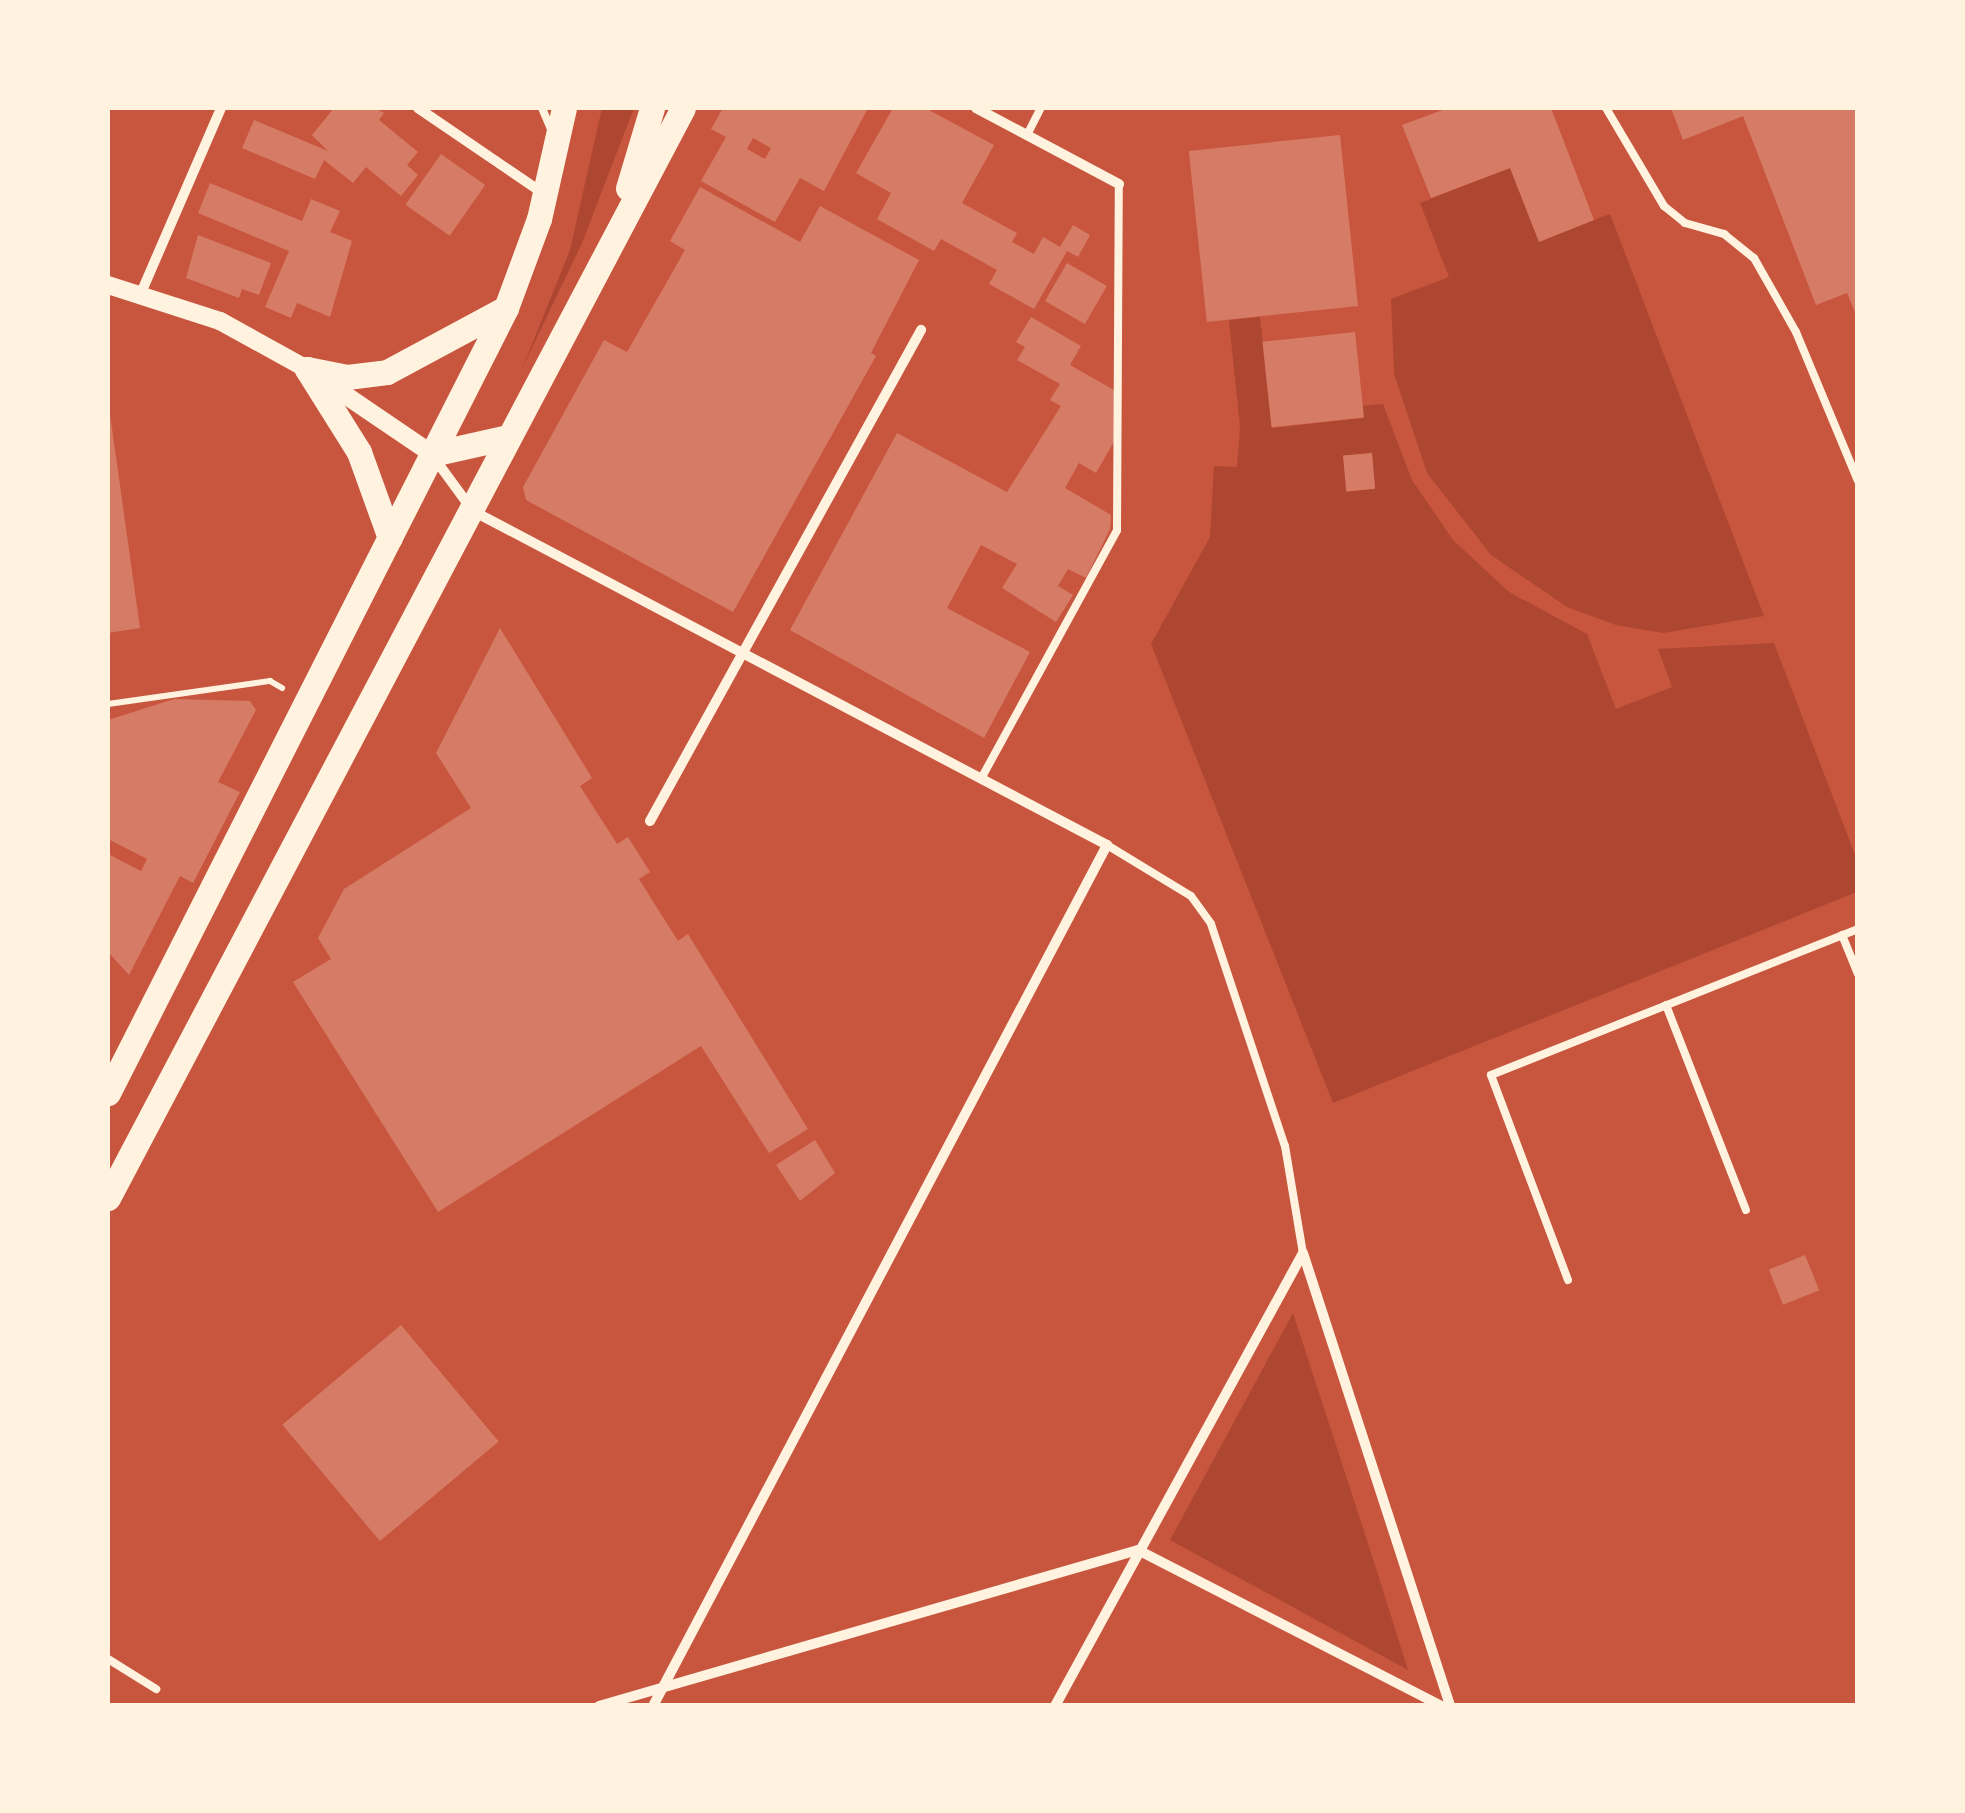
<!DOCTYPE html>
<style>
body{margin:0}
#map{position:relative;width:1965px;height:1813px;overflow:hidden;background:#c8553d;font-family:"Space Grotesk",sans-serif}
div>[style]{position:absolute}
.green>*{inset:0;background:#ae4732}
.building>*{inset:0;background:#d67c66;transform-origin:0 0}
.path>*{height:6px;margin:-3px;padding:0 3px;transform-origin:3px;border-radius:3px;background:#fff3e0}
.service>*{height:8px;margin:-4px;padding:0 4px;transform-origin:4px;border-radius:4px;background:#fff3e0}
.minor>*{height:10px;margin:-5px;padding:0 5px;transform-origin:5px;border-radius:5px;background:#fff3e0}
.tertiary>*{height:18px;margin:-9px;padding:0 9px;transform-origin:9px;border-radius:9px;background:#fff3e0}
.primary>*{height:25px;margin:-12.5px;padding:0 12.5px;transform-origin:12.5px;border-radius:12.5px;background:#fff3e0}
span{translate:-50% -50%;white-space:nowrap;text-align:center;line-height:1.15;-webkit-text-stroke:8px #fff3e0;paint-order:stroke}
.frame{position:absolute;inset:0;border:110px solid #fff3e0;pointer-events:none}
</style>
<div id="map">
<div class="green">
<i style="clip-path:polygon(602px 108px,634px 108px,582px 243px,522px 369px,570px 250px)"></i>
<i style="clip-path:polygon(1510px 168px,1539px 241px,1610px 214px,1764px 616px,1663px 633px,1616px 625px,1567px 607px,1491px 555px,1427px 473px,1394px 374px,1391px 299px,1449px 277px,1420px 203px)"></i>
<i style="clip-path:polygon(evenodd,1260px 317px,1272px 428px,1363px 418px,1362px 406px,1383px 404px,1412px 480px,1453px 540px,1509px 592px,1587px 634px,1616px 709px,1672px 687px,1658px 649px,1774px 643px,1857px 860px,1857px 892px,1333px 1103px,1151px 644px,1210px 537px,1214px 466px,1237px 467px,1240px 427px,1229px 320px,1260px 317px,1371px 453px,1375px 488px,1347px 492px,1343px 456px,1371px 453px)"></i>
<i style="clip-path:polygon(1293px 1313px,1375px 1565px,1408px 1670px,1170px 1540px)"></i>
</div>
<div class="building">
<i style="clip-path:polygon(334px 108px,375px 108px,384px 113px,379px 120px,418px 152px,407px 165px,418px 175px,401px 196px,366px 167px,353px 183px,324px 160px,315px 179px,242px 148px,254px 120px,328px 151px,312px 135px)"></i>
<i style="clip-path:polygon(evenodd,723px 108px,807px 110px,868px 108px,824px 191px,800px 178px,775px 222px,701px 181px,726px 137px,711px 129px,723px 108px,753px 138px,771px 148px,765px 159px,747px 149px,753px 138px)"></i>
<i style="clip-path:polygon(893px 108px,925px 108px,994px 145px,962px 203px,1017px 233px,1012px 242px,1034px 254px,1043px 237px,1060px 247px,1073px 225px,1090px 235px,1078px 257px,1067px 251px,1034px 309px,989px 284px,997px 270px,941px 239px,934px 251px,877px 219px,891px 193px,856px 173px)"></i>
<i style="clip-path:polygon(1448px 108px,1551px 108px,1594px 220px,1539px 242px,1510px 168px,1431px 198px,1402px 125px)"></i>
<i style="clip-path:polygon(1671px 108px,1858px 108px,1858px 319px,1847px 293px,1816px 305px,1743px 116px,1683px 140px)"></i>
<i style="left:1340px;top:135px;width:172px;height:152px;rotate:84deg"></i>
<i style="left:441px;top:154px;width:54px;height:62px;rotate:35deg"></i>
<i style="clip-path:polygon(210px 183px,302px 221px,311px 199px,340px 211px,330px 232px,352px 241px,330px 317px,297px 303px,291px 318px,265px 307px,289px 251px,198px 213px)"></i>
<i style="clip-path:polygon(700px 187px,800px 242px,820px 206px,919px 260px,871px 353px,876px 356px,733px 612px,526px 500px,523px 487px,604px 340px,627px 352px,685px 250px,670px 241px)"></i>
<i style="clip-path:polygon(198px 235px,271px 263px,259px 295px,242px 289px,239px 298px,186px 278px)"></i>
<i style="left:1067px;top:263px;width:46px;height:44px;rotate:30deg"></i>
<i style="clip-path:polygon(1031px 317px,1081px 346px,1070px 365px,1114px 390px,1116px 438px,1096px 473px,1079px 463px,1065px 488px,1111px 515px,1110px 529px,1086px 578px,1068px 569px,1058px 586px,1073px 595px,1056px 622px,1002px 588px,1017px 564px,981px 545px,947px 608px,1030px 652px,984px 738px,790px 630px,897px 433px,1007px 492px,1061px 406px,1050px 400px,1060px 384px,1017px 360px,1025px 347px,1016px 342px)"></i>
<i style="left:1355px;top:332px;width:86px;height:93px;rotate:84deg"></i>
<i style="clip-path:polygon(108px 400px,140px 628px,108px 633px)"></i>
<i style="left:1372px;top:453px;width:36px;height:29px;rotate:85deg"></i>
<i style="clip-path:polygon(500px 628px,592px 778px,580px 786px,617px 844px,628px 837px,650px 872px,639px 879px,678px 941px,688px 934px,808px 1129px,769px 1153px,701px 1046px,438px 1212px,293px 982px,331px 959px,318px 938px,344px 889px,471px 808px,436px 753px)"></i>
<i style="clip-path:polygon(174px 699px,250px 701px,256px 710px,218px 782px,240px 792px,193px 883px,180px 876px,129px 975px,108px 952px,108px 854px,141px 871px,147px 859px,108px 839px,108px 720px)"></i>
<i style="clip-path:polygon(815px 1140px,835px 1173px,800px 1201px,776px 1165px)"></i>
<i style="left:1805px;top:1255px;width:38px;height:39px;rotate:68deg"></i>
<i style="left:401px;top:1325px;width:152px;height:155px;rotate:50deg"></i>
</div>
<div class="path">
<i style="left:108px;top:704px;width:164px;rotate:-8.1deg"></i>
<i style="left:270px;top:681px;width:14px;rotate:30deg"></i>
</div>
<div class="service">
<i style="left:542px;top:108px;width:25px;rotate:67deg"></i>
<i style="left:1606px;top:108px;width:114px;rotate:59.4deg"></i>
<i style="left:1664px;top:206px;width:27px;rotate:39deg"></i>
<i style="left:1685px;top:223px;width:41px;rotate:15.8deg"></i>
<i style="left:1724px;top:234px;width:38px;rotate:39deg"></i>
<i style="left:1754px;top:258px;width:85px;rotate:60.4deg"></i>
<i style="left:1796px;top:332px;width:161px;rotate:67.4deg"></i>
<i style="left:1027px;top:135px;width:30px;rotate:-63deg"></i>
<i style="left:982px;top:777px;width:281px;rotate:-61.3deg"></i>
<i style="left:1117px;top:530px;width:346px;rotate:-89.7deg"></i>
<i style="left:1107px;top:845px;width:98px;rotate:31.3deg"></i>
<i style="left:1191px;top:896px;width:34px;rotate:54deg"></i>
<i style="left:1211px;top:924px;width:234px;rotate:71.6deg"></i>
<i style="left:1285px;top:1146px;width:109px;rotate:80.5deg"></i>
<i style="left:1842px;top:935px;width:42px;rotate:67.7deg"></i>
<i style="left:1666px;top:1005px;width:220px;rotate:68.7deg"></i>
<i style="left:1568px;top:1280px;width:219px;rotate:-110.6deg"></i>
<i style="left:1491px;top:1075px;width:395px;rotate:-21.7deg"></i>
<i style="left:108px;top:1659px;width:57px;rotate:32deg"></i>
</div>
<div class="minor">
<i style="left:418px;top:108px;width:153px;rotate:34.3deg"></i>
<i style="left:976px;top:108px;width:162px;rotate:28deg"></i>
<i style="left:141px;top:293px;width:202px;rotate:-66.6deg"></i>
<i style="left:432px;top:455px;width:69px;rotate:53.8deg"></i>
<i style="left:473px;top:511px;width:717px;rotate:27.78deg"></i>
<i style="left:1107px;top:845px;width:973px;rotate:117.8deg"></i>
<i style="left:650px;top:821px;width:561px;rotate:-61.1deg"></i>
<i style="left:1303px;top:1253px;width:476px;rotate:72deg"></i>
<i style="left:599px;top:1706px;width:561px;rotate:-16.14deg"></i>
<i style="left:1138px;top:1550px;width:341px;rotate:27.2deg"></i>
<i style="left:1055px;top:1706px;width:516px;rotate:-61.3deg"></i>
</div>
<div class="tertiary">
<i style="left:108px;top:285px;width:118px;rotate:17.8deg"></i>
<i style="left:220px;top:321px;width:99px;rotate:28.9deg"></i>
<i style="left:307px;top:369px;width:151px;rotate:34.2deg"></i>
</div>
<div class="primary">
<i style="left:628px;top:188px;width:84px;rotate:-73.3deg"></i>
<i style="left:307px;top:369px;width:41px;rotate:11.3deg"></i>
<i style="left:347px;top:377px;width:40px;rotate:-7.1deg"></i>
<i style="left:387px;top:372px;width:135px;rotate:-28.3deg"></i>
<i style="left:307px;top:369px;width:98px;rotate:57.9deg"></i>
<i style="left:359px;top:452px;width:91px;rotate:70.2deg"></i>
<i style="left:432px;top:454px;width:78px;rotate:-12.6deg"></i>
<i style="left:108px;top:1093px;width:880px;rotate:-63.11deg"></i>
<i style="left:506px;top:308px;width:95px;rotate:-69.7deg"></i>
<i style="left:539px;top:219px;width:114px;rotate:-77.3deg"></i>
<i style="left:108px;top:1198px;width:1232px;rotate:-62.19deg"></i>
</div>
<div class="frame"></div>
</div>
